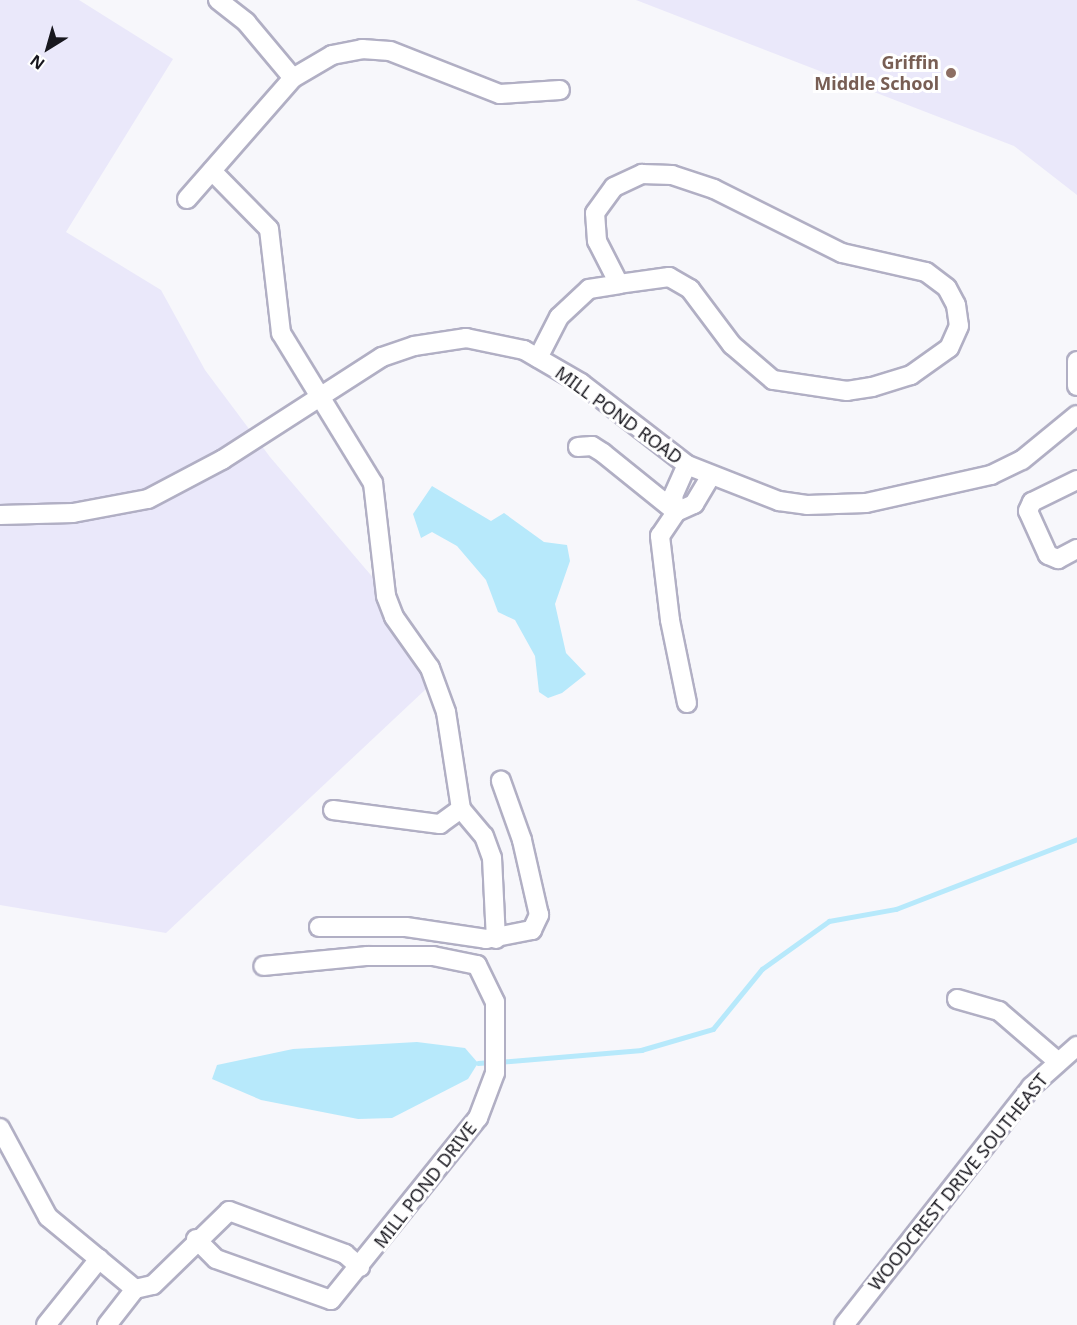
<!DOCTYPE html>
<style>
body{margin:0}
#map{position:relative;width:1077px;height:1325px;overflow:hidden;background:#f7f7fb;font-family:"Noto Sans",sans-serif}
div>[style]{position:absolute}
.built>*{inset:0;background:#eae8fa}
.water>*{inset:0;background:#b7e9fb}
.stream>*{height:4.5px;margin:-2.25px;padding:0 2.25px;transform-origin:2.25px;border-radius:2.25px;background:#b7e9fb}
.roads{filter:drop-shadow(2px 0 #b1afc4) drop-shadow(-2px 0 #b1afc4) drop-shadow(0 2px #b1afc4) drop-shadow(0 -2px #b1afc4)}
.minor>*{height:18px;margin:-9px;padding:0 9px;transform-origin:9px;border-radius:9px;background:#fff}
.dots>*{width:16px;height:16px;translate:-50% -50%;box-sizing:border-box;border:3px solid #fff;border-radius:50%}
span{translate:-50% -50%;white-space:nowrap;text-align:center;line-height:1.15;-webkit-text-stroke:6px #fff;paint-order:stroke}
.education-label{font-size:18px;color:#785e54;font-weight:700}
.right{translate:-100% -50%;text-align:right}
.street-label{font-size:18px;color:#18171e}
.north{position:absolute;left:18px;top:18px;width:60px;height:60px;-webkit-text-stroke:4px #fff;paint-order:stroke;rotate:217deg;font-size:16px;font-weight:700;line-height:24px;text-align:center;color:#18171e}
.north::after{content:'';display:block;margin:auto;width:21px;height:27px;background:#18171e;clip-path:polygon(50% 0,100% 100%,50% 72%,0 100%)}
</style>
<div id="map">
<div class="built">
<i style="clip-path:polygon(0 0,79px 0,173px 59px,66px 232px,161px 290px,205px 370px,270px 457px,393px 601px,426px 689px,166px 933px,0 905px)"></i>
<i style="clip-path:polygon(636px 0,1077px 0,1077px 195px,1014px 146px)"></i>
</div>
<div class="water">
<i style="clip-path:polygon(432px 486px,491px 521px,504px 513px,544px 542px,567px 545px,570px 561px,555px 604px,566px 653px,586px 674px,562px 693px,548px 698px,539px 692px,535px 656px,515px 620px,498px 612px,486px 580px,457px 546px,432px 532px,421px 538px,413px 514px)"></i>
<i style="clip-path:polygon(417px 1042px,465px 1048px,478px 1063px,468px 1079px,392px 1118px,358px 1119px,261px 1100px,212px 1079px,217px 1065px,293px 1049px)"></i>
</div>
<div class="stream">
<i style="left:499px;top:1062px;width:143px;rotate:-4.8deg"></i>
<i style="left:641px;top:1050px;width:75px;rotate:-16.3deg"></i>
<i style="left:713px;top:1029px;width:77px;rotate:-50.8deg"></i>
<i style="left:762px;top:969px;width:82px;rotate:-35.6deg"></i>
<i style="left:829px;top:921px;width:68px;rotate:-10.2deg"></i>
<i style="left:896px;top:909px;width:194px;rotate:-21.1deg"></i>
<i style="left:478px;top:1063px;width:13px;rotate:-4deg"></i>
</div>
<div class="roads">
<div class="minor">
<i style="left:218px;top:0;width:36px;rotate:38deg"></i>
<i style="left:246px;top:22px;width:73px;rotate:50deg"></i>
<i style="left:212px;top:171px;width:81px;rotate:45.5deg"></i>
<i style="left:269px;top:229px;width:105px;rotate:83.4deg"></i>
<i style="left:281px;top:333px;width:176px;rotate:58.5deg"></i>
<i style="left:373px;top:483px;width:114px;rotate:83.4deg"></i>
<i style="left:386px;top:596px;width:22px;rotate:69deg"></i>
<i style="left:394px;top:617px;width:62px;rotate:54.8deg"></i>
<i style="left:430px;top:668px;width:47px;rotate:70deg"></i>
<i style="left:446px;top:712px;width:98px;rotate:81.2deg"></i>
<i style="left:461px;top:809px;width:35px;rotate:50deg"></i>
<i style="left:484px;top:836px;width:23px;rotate:70deg"></i>
<i style="left:492px;top:858px;width:81px;rotate:87.2deg"></i>
<i style="left:642px;top:174px;width:30px;rotate:2deg"></i>
<i style="left:672px;top:175px;width:44px;rotate:18.4deg"></i>
<i style="left:714px;top:189px;width:143px;rotate:26.6deg"></i>
<i style="left:842px;top:253px;width:86px;rotate:12.7deg"></i>
<i style="left:926px;top:272px;width:26px;rotate:37deg"></i>
<i style="left:947px;top:288px;width:19px;rotate:62deg"></i>
<i style="left:956px;top:305px;width:21px;rotate:82deg"></i>
<i style="left:959px;top:326px;width:24px;rotate:114deg"></i>
<i style="left:949px;top:348px;width:47px;rotate:144.6deg"></i>
<i style="left:911px;top:375px;width:41px;rotate:162.9deg"></i>
<i style="left:872px;top:387px;width:25px;rotate:171deg"></i>
<i style="left:847px;top:391px;width:75px;rotate:-171.5deg"></i>
<i style="left:773px;top:380px;width:54px;rotate:-139.5deg"></i>
<i style="left:732px;top:345px;width:70px;rotate:-126.9deg"></i>
<i style="left:690px;top:289px;width:24px;rotate:-150deg"></i>
<i style="left:669px;top:277px;width:50px;rotate:172deg"></i>
<i style="left:619px;top:284px;width:48px;rotate:-117.1deg"></i>
<i style="left:597px;top:241px;width:28px;rotate:-94deg"></i>
<i style="left:595px;top:213px;width:32px;rotate:-54deg"></i>
<i style="left:614px;top:187px;width:31px;rotate:-25deg"></i>
<i style="left:187px;top:199px;width:161px;rotate:-48.8deg"></i>
<i style="left:293px;top:78px;width:45px;rotate:-30.5deg"></i>
<i style="left:332px;top:55px;width:31px;rotate:-11deg"></i>
<i style="left:362px;top:49px;width:28px;rotate:4deg"></i>
<i style="left:390px;top:51px;width:118px;rotate:21.4deg"></i>
<i style="left:500px;top:94px;width:60px;rotate:-3.8deg"></i>
<i style="left:538px;top:358px;width:46px;rotate:-62.9deg"></i>
<i style="left:559px;top:317px;width:41px;rotate:-43deg"></i>
<i style="left:589px;top:289px;width:30px;rotate:-9deg"></i>
<i style="left:1077px;top:361px;width:25px;rotate:90deg"></i>
<i style="left:578px;top:447px;width:14px;rotate:-4deg"></i>
<i style="left:592px;top:446px;width:13px;rotate:32deg"></i>
<i style="left:603px;top:453px;width:94px;rotate:38.9deg"></i>
<i style="left:1077px;top:480px;width:50px;rotate:153.9deg"></i>
<i style="left:1032px;top:502px;width:10px;rotate:114deg"></i>
<i style="left:1028px;top:511px;width:48px;rotate:65.6deg"></i>
<i style="left:1048px;top:555px;width:11px;rotate:22deg"></i>
<i style="left:1058px;top:559px;width:21px;rotate:-28deg"></i>
<i style="left:676px;top:512px;width:20px;rotate:-24deg"></i>
<i style="left:694px;top:504px;width:33px;rotate:-59deg"></i>
<i style="left:0;top:515px;width:73px;rotate:-1.6deg"></i>
<i style="left:73px;top:513px;width:76px;rotate:-10.6deg"></i>
<i style="left:148px;top:499px;width:84px;rotate:-27.8deg"></i>
<i style="left:222px;top:460px;width:190px;rotate:-32.8deg"></i>
<i style="left:382px;top:357px;width:34px;rotate:-19deg"></i>
<i style="left:414px;top:346px;width:53px;rotate:-8.7deg"></i>
<i style="left:466px;top:338px;width:59px;rotate:11.7deg"></i>
<i style="left:524px;top:350px;width:66px;rotate:30.1deg"></i>
<i style="left:581px;top:383px;width:134px;rotate:37.7deg"></i>
<i style="left:687px;top:465px;width:99px;rotate:21.4deg"></i>
<i style="left:779px;top:501px;width:28px;rotate:8deg"></i>
<i style="left:807px;top:505px;width:59px;rotate:-1.9deg"></i>
<i style="left:866px;top:503px;width:128px;rotate:-12.6deg"></i>
<i style="left:991px;top:475px;width:34px;rotate:-26deg"></i>
<i style="left:1022px;top:460px;width:71px;rotate:-39.3deg"></i>
<i style="left:687px;top:703px;width:85px;rotate:-101.6deg"></i>
<i style="left:670px;top:620px;width:85px;rotate:-96.8deg"></i>
<i style="left:660px;top:536px;width:29px;rotate:-56deg"></i>
<i style="left:676px;top:512px;width:16px;rotate:-101deg"></i>
<i style="left:673px;top:496px;width:34px;rotate:-66deg"></i>
<i style="left:333px;top:810px;width:108px;rotate:7.5deg"></i>
<i style="left:440px;top:824px;width:26px;rotate:-36deg"></i>
<i style="left:319px;top:927px;width:87px"></i>
<i style="left:406px;top:927px;width:81px;rotate:8.5deg"></i>
<i style="left:486px;top:939px;width:47px;rotate:-11.1deg"></i>
<i style="left:532px;top:930px;width:17px;rotate:-65deg"></i>
<i style="left:539px;top:915px;width:77px;rotate:-102.8deg"></i>
<i style="left:522px;top:840px;width:63px;rotate:-109.6deg"></i>
<i style="left:957px;top:999px;width:44px;rotate:15.9deg"></i>
<i style="left:999px;top:1011px;width:75px;rotate:40.7deg"></i>
<i style="left:0;top:1128px;width:101px;rotate:61.7deg"></i>
<i style="left:48px;top:1217px;width:113px;rotate:39.6deg"></i>
<i style="left:135px;top:1289px;width:18px;rotate:-13deg"></i>
<i style="left:153px;top:1285px;width:106px;rotate:-44.2deg"></i>
<i style="left:229px;top:1211px;width:124px;rotate:20.3deg"></i>
<i style="left:345px;top:1254px;width:20px;rotate:41deg"></i>
<i style="left:196px;top:1239px;width:28px;rotate:45deg"></i>
<i style="left:216px;top:1259px;width:122px;rotate:19.6deg"></i>
<i style="left:331px;top:1300px;width:234px;rotate:-51.1deg"></i>
<i style="left:478px;top:1118px;width:48px;rotate:-69.3deg"></i>
<i style="left:495px;top:1073px;width:71px;rotate:-90deg"></i>
<i style="left:495px;top:1002px;width:41px;rotate:-115.9deg"></i>
<i style="left:477px;top:965px;width:45px;rotate:-168.4deg"></i>
<i style="left:433px;top:956px;width:66px;rotate:180deg"></i>
<i style="left:367px;top:956px;width:104px;rotate:174.5deg"></i>
<i style="left:46px;top:1325px;width:85px;rotate:-51.2deg"></i>
<i style="left:107px;top:1325px;width:46px;rotate:-52.1deg"></i>
<i style="left:844px;top:1325px;width:303px;rotate:-51.8deg"></i>
<i style="left:1031px;top:1087px;width:62px;rotate:-41.7deg"></i>
</div>
</div>
<div class="dots">
<i style="left:951px;top:73px;background:#8d6e63"></i>
</div>
<div class="education-label">
<span class="right" style="left:939px;top:73px">Griffin<br>Middle School</span>
</div>
<div class="street-label">
<span style="left:619px;top:415px;rotate:36deg">MILL POND ROAD</span>
<span style="left:958px;top:1182px;rotate:-51deg">WOODCREST DRIVE SOUTHEAST</span>
<span style="left:425px;top:1185px;rotate:-52deg">MILL POND DRIVE</span>
</div>
<div class="north">N</div>
</div>
